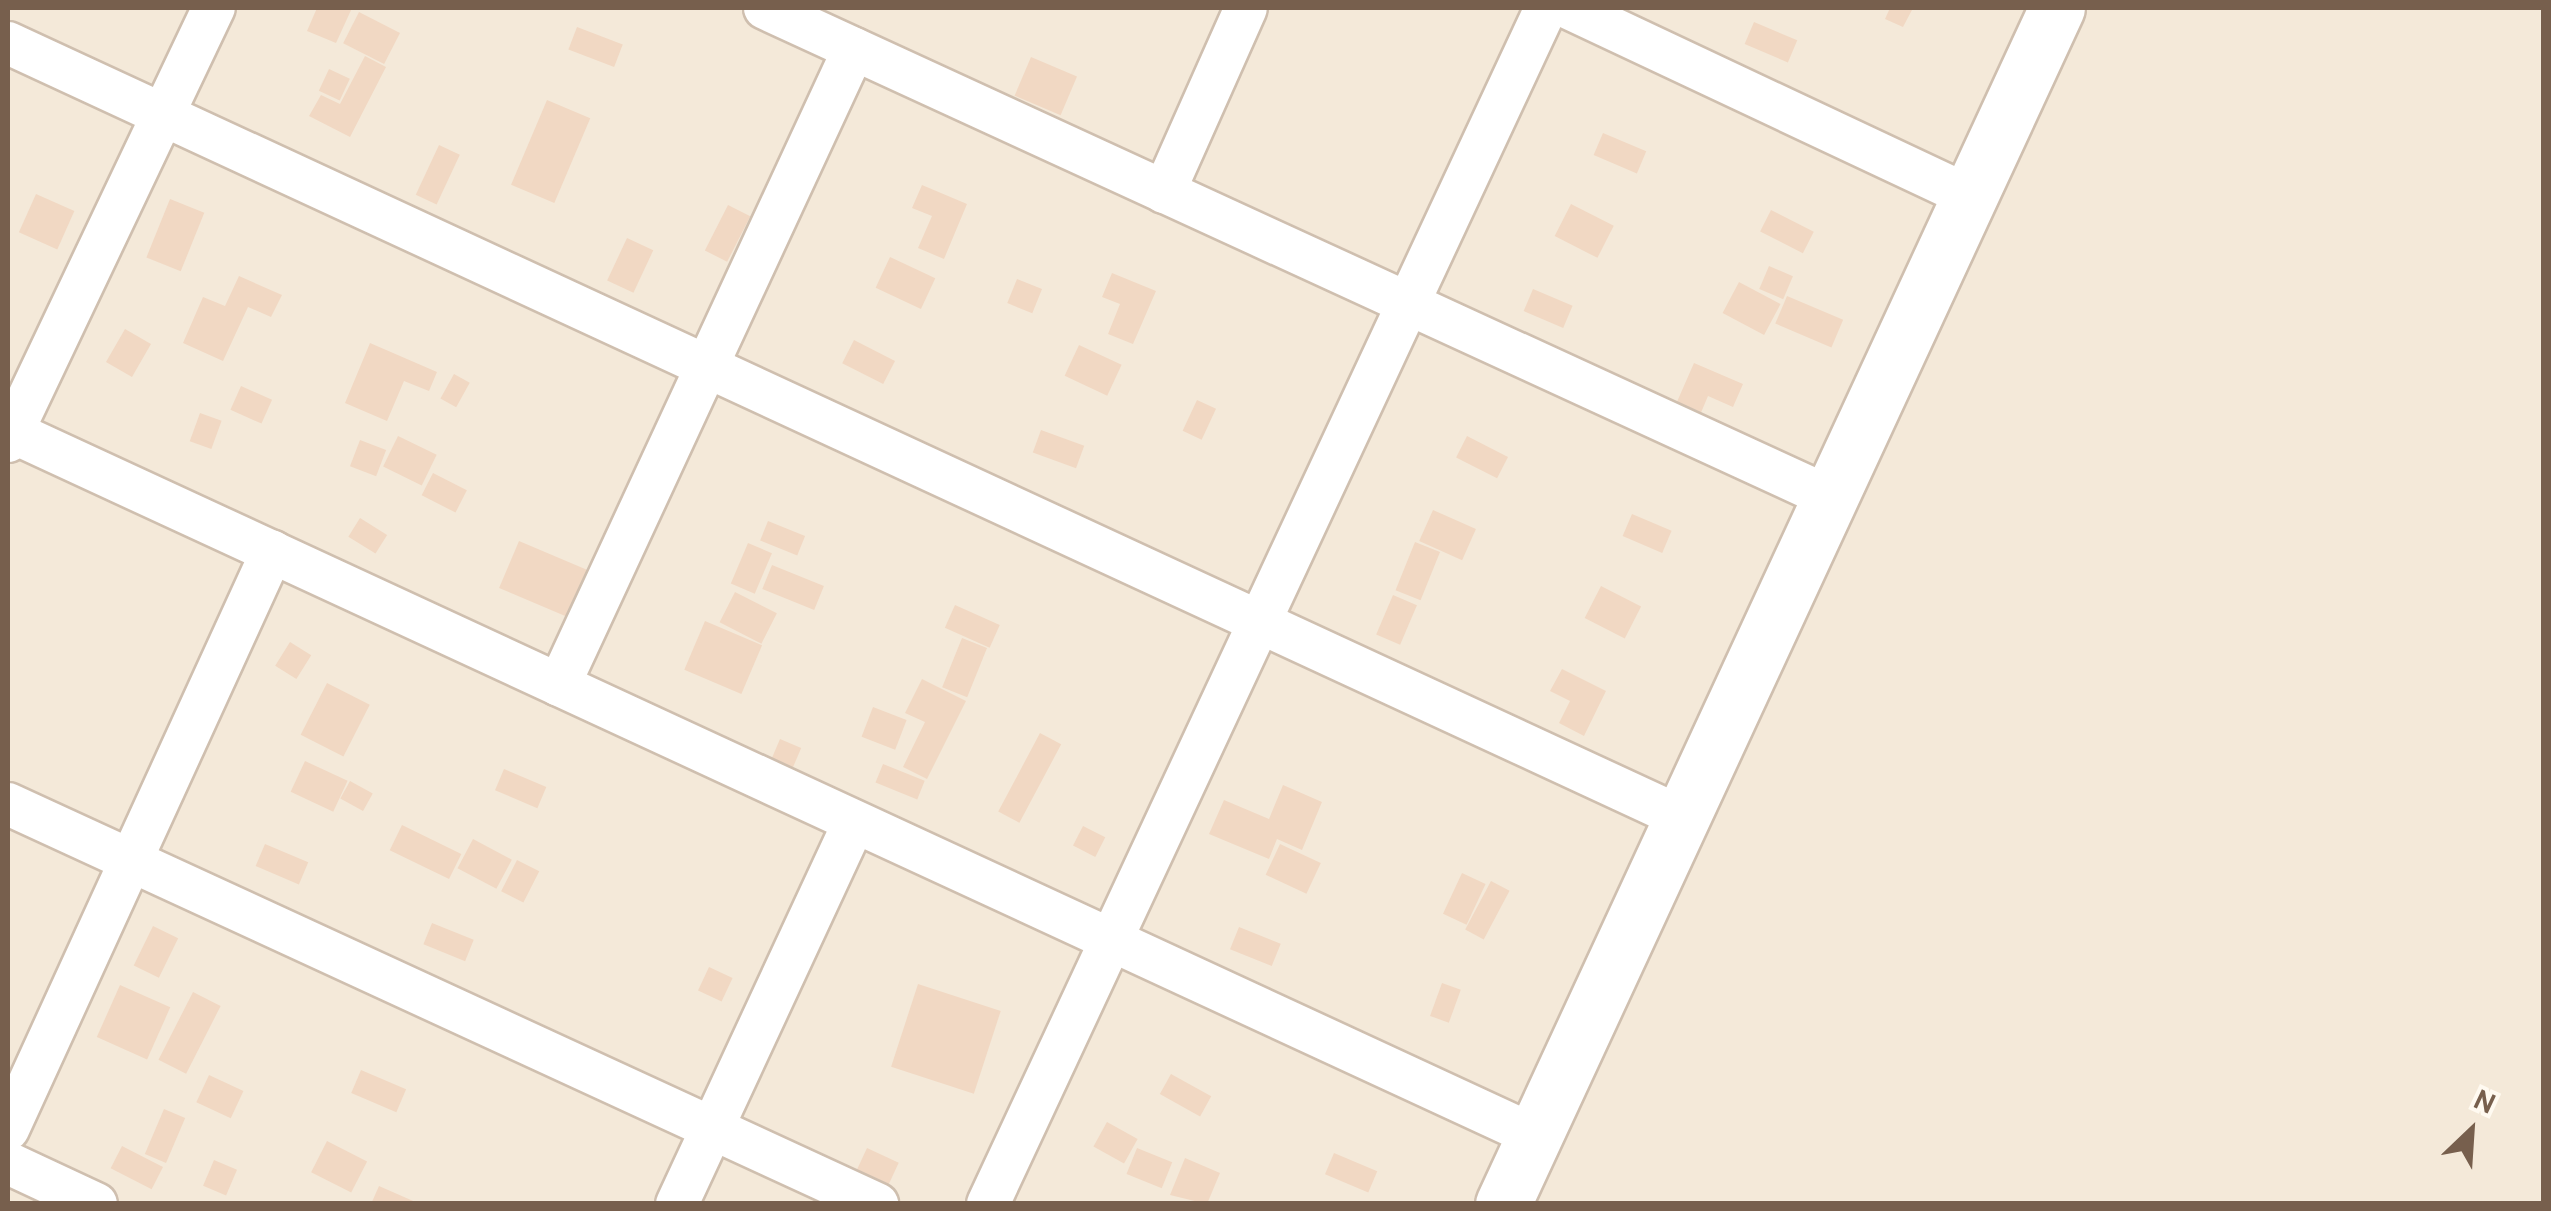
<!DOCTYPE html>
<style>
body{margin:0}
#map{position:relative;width:2551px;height:1211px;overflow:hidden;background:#fcf7ea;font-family:Overpass,sans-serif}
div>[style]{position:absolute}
.residential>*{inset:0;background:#f4e9d9;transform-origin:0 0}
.building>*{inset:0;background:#f1d8c3;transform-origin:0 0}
.roads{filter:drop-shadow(2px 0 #cfbfaf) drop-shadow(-2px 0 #cfbfaf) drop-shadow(0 2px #cfbfaf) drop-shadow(0 -2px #cfbfaf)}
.street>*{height:42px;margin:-21px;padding:0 21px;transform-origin:21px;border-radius:21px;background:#fff}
.secondary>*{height:55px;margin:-27.5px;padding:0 27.5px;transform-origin:27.5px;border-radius:27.5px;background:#fff}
span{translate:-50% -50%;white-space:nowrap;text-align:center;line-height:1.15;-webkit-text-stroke:8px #fffaf1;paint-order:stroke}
.frame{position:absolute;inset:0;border:10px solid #775f4d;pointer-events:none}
.north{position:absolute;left:2421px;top:1081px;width:100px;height:100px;-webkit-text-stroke:8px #fffaf1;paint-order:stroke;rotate:25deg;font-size:28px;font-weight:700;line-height:40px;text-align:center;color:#775f4d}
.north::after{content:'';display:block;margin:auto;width:35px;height:45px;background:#775f4d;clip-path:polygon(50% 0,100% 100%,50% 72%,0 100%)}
</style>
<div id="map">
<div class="residential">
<i style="left:8px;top:8px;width:2535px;height:1195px"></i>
</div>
<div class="building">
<i style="clip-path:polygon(317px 8px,352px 8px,336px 43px,307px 31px)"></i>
<i style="clip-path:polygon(1890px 8px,1913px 8px,1903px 27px,1885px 19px)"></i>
<i style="left:359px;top:12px;width:46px;height:35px;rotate:27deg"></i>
<i style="left:1754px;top:22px;width:47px;height:24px;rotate:23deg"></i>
<i style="left:577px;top:27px;width:49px;height:24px;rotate:21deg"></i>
<i style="clip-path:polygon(365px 56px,386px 67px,350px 137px,309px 116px,321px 95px,340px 104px)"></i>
<i style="left:1031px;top:57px;width:50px;height:42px;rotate:23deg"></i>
<i style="left:329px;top:69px;width:23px;height:24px;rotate:25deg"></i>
<i style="left:547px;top:100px;width:47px;height:92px;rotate:23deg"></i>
<i style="left:1603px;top:133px;width:47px;height:24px;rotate:23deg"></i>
<i style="left:439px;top:145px;width:23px;height:55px;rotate:25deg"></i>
<i style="clip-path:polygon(922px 185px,967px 204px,944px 259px,918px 248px,932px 216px,912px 208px)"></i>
<i style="left:36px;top:194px;width:42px;height:42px;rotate:24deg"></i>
<i style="left:170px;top:199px;width:37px;height:63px;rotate:22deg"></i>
<i style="left:1571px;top:204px;width:48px;height:36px;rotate:27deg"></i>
<i style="left:728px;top:205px;width:25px;height:51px;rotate:27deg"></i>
<i style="left:1771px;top:210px;width:48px;height:24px;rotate:27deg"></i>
<i style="left:627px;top:238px;width:29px;height:47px;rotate:25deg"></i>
<i style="left:890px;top:257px;width:50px;height:34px;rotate:25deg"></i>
<i style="left:1769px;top:266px;width:26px;height:25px;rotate:23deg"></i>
<i style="clip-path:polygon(1112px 273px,1156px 291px,1133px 344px,1108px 334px,1120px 304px,1102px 297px)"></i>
<i style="clip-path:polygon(239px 276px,282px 295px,271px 317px,248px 307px,223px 361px,183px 343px,203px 297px,225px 306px)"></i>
<i style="left:1017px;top:279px;width:27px;height:26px;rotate:22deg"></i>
<i style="left:1739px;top:282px;width:47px;height:35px;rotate:28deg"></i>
<i style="left:1533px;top:289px;width:43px;height:24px;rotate:23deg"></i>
<i style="left:1787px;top:296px;width:61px;height:30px;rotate:23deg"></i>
<i style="left:125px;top:329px;width:30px;height:38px;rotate:30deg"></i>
<i style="left:854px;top:340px;width:46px;height:26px;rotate:27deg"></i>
<i style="clip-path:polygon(370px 343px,437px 372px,429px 391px,404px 381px,387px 421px,345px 403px)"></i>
<i style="left:1079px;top:345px;width:47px;height:34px;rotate:25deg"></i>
<i style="clip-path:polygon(1694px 363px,1743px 384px,1733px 407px,1708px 396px,1700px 415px,1676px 404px)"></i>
<i style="left:454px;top:374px;width:18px;height:28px;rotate:29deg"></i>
<i style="left:241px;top:386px;width:34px;height:26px;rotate:24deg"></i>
<i style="left:1197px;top:400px;width:21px;height:34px;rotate:25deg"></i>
<i style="left:200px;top:413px;width:23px;height:30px;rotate:20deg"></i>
<i style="left:1041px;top:430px;width:46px;height:24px;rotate:20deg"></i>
<i style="left:398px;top:436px;width:43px;height:34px;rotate:26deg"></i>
<i style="left:1467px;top:436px;width:46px;height:24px;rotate:27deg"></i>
<i style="left:360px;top:440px;width:28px;height:28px;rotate:21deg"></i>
<i style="left:433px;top:473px;width:38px;height:25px;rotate:27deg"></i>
<i style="left:1433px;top:510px;width:47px;height:34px;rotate:24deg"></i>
<i style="left:1632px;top:514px;width:43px;height:24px;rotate:23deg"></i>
<i style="left:360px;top:518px;width:32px;height:22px;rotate:32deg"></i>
<i style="left:768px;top:521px;width:40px;height:21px;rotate:22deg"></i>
<i style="left:519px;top:541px;width:75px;height:51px;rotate:23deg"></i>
<i style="left:1415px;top:542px;width:27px;height:52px;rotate:22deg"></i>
<i style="left:748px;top:543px;width:26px;height:44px;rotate:23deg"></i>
<i style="left:772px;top:565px;width:56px;height:26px;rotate:22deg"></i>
<i style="left:1601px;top:586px;width:45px;height:36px;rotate:27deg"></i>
<i style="left:735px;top:592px;width:47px;height:34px;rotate:27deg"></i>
<i style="left:1393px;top:595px;width:26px;height:43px;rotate:23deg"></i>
<i style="left:955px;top:605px;width:49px;height:25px;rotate:24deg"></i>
<i style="left:705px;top:621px;width:62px;height:53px;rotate:23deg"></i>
<i style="left:962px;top:638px;width:27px;height:53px;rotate:22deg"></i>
<i style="left:290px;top:642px;width:25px;height:28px;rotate:32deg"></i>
<i style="clip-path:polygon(1562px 669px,1606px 691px,1584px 736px,1559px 723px,1570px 701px,1550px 691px)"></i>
<i style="clip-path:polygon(922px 679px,966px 701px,927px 779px,903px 767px,925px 722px,905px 713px)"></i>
<i style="left:327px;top:683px;width:48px;height:58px;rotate:27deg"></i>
<i style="left:873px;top:707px;width:36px;height:32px;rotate:21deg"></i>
<i style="left:1040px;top:733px;width:24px;height:89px;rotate:28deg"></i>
<i style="left:780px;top:739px;width:23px;height:24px;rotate:23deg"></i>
<i style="left:305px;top:761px;width:47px;height:34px;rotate:25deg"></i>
<i style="left:883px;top:764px;width:45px;height:20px;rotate:22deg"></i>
<i style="left:504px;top:769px;width:46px;height:23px;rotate:23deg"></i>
<i style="left:350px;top:781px;width:26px;height:20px;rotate:29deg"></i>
<i style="clip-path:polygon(1283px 785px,1322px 802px,1302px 850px,1277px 839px,1269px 859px,1209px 834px,1224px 800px,1269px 819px)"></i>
<i style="left:402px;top:825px;width:66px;height:28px;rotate:26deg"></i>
<i style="left:1083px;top:826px;width:25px;height:22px;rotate:27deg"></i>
<i style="left:473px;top:839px;width:44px;height:33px;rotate:28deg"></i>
<i style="left:265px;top:844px;width:47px;height:24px;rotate:23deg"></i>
<i style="left:1280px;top:844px;width:45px;height:34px;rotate:25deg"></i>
<i style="left:517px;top:860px;width:25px;height:35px;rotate:27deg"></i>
<i style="left:1462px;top:873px;width:26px;height:45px;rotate:25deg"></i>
<i style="left:1491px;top:881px;width:21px;height:55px;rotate:28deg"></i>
<i style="left:432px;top:923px;width:45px;height:23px;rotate:22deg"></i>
<i style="left:153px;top:926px;width:28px;height:44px;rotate:26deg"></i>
<i style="left:1239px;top:927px;width:45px;height:24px;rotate:22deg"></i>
<i style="left:709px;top:967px;width:26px;height:26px;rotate:25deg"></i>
<i style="left:1442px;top:983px;width:20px;height:35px;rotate:20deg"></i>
<i style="left:918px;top:984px;width:87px;height:87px;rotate:18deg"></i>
<i style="left:120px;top:985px;width:55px;height:57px;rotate:24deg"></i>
<i style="left:193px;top:992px;width:31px;height:76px;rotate:27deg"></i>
<i style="left:361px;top:1070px;width:49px;height:25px;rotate:23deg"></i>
<i style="left:1171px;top:1074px;width:46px;height:23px;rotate:29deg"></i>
<i style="left:209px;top:1075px;width:38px;height:30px;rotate:25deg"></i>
<i style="left:164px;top:1109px;width:23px;height:49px;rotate:23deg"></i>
<i style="left:1107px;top:1122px;width:35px;height:28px;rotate:29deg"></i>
<i style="left:327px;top:1141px;width:45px;height:35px;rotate:27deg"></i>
<i style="left:122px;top:1146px;width:46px;height:25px;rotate:27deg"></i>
<i style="left:867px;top:1148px;width:35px;height:25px;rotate:25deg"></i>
<i style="left:1137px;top:1148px;width:38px;height:28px;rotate:22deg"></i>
<i style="left:1334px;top:1153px;width:47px;height:23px;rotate:23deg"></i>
<i style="clip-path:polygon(1185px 1158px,1220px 1173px,1207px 1204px,1170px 1195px)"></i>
<i style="left:214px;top:1160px;width:25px;height:28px;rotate:23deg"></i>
<i style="clip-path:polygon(379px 1186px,420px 1204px,371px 1204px)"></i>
</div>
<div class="roads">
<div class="street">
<i style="left:765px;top:8px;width:1171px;rotate:24.68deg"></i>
<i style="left:1569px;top:8px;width:443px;rotate:25.2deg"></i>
<i style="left:8px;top:43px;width:1841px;rotate:24.83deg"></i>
<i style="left:1164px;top:192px;width:201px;rotate:-66deg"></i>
<i style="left:8px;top:430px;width:1680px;rotate:24.81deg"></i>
<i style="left:8px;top:441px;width:480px;rotate:-64.6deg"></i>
<i style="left:559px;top:685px;width:701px;rotate:-65.12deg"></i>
<i style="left:8px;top:804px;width:957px;rotate:24.72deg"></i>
<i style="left:8px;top:1129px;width:635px;rotate:-65.41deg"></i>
<i style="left:8px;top:1163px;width:97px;rotate:25deg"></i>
<i style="left:677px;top:1204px;width:421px;rotate:-65.1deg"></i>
<i style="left:988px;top:1204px;width:1320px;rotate:-64.99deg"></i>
</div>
<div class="secondary">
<i style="left:1503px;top:1204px;width:1318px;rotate:-65.15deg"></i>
</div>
</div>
<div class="frame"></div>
<div class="north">N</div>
</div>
